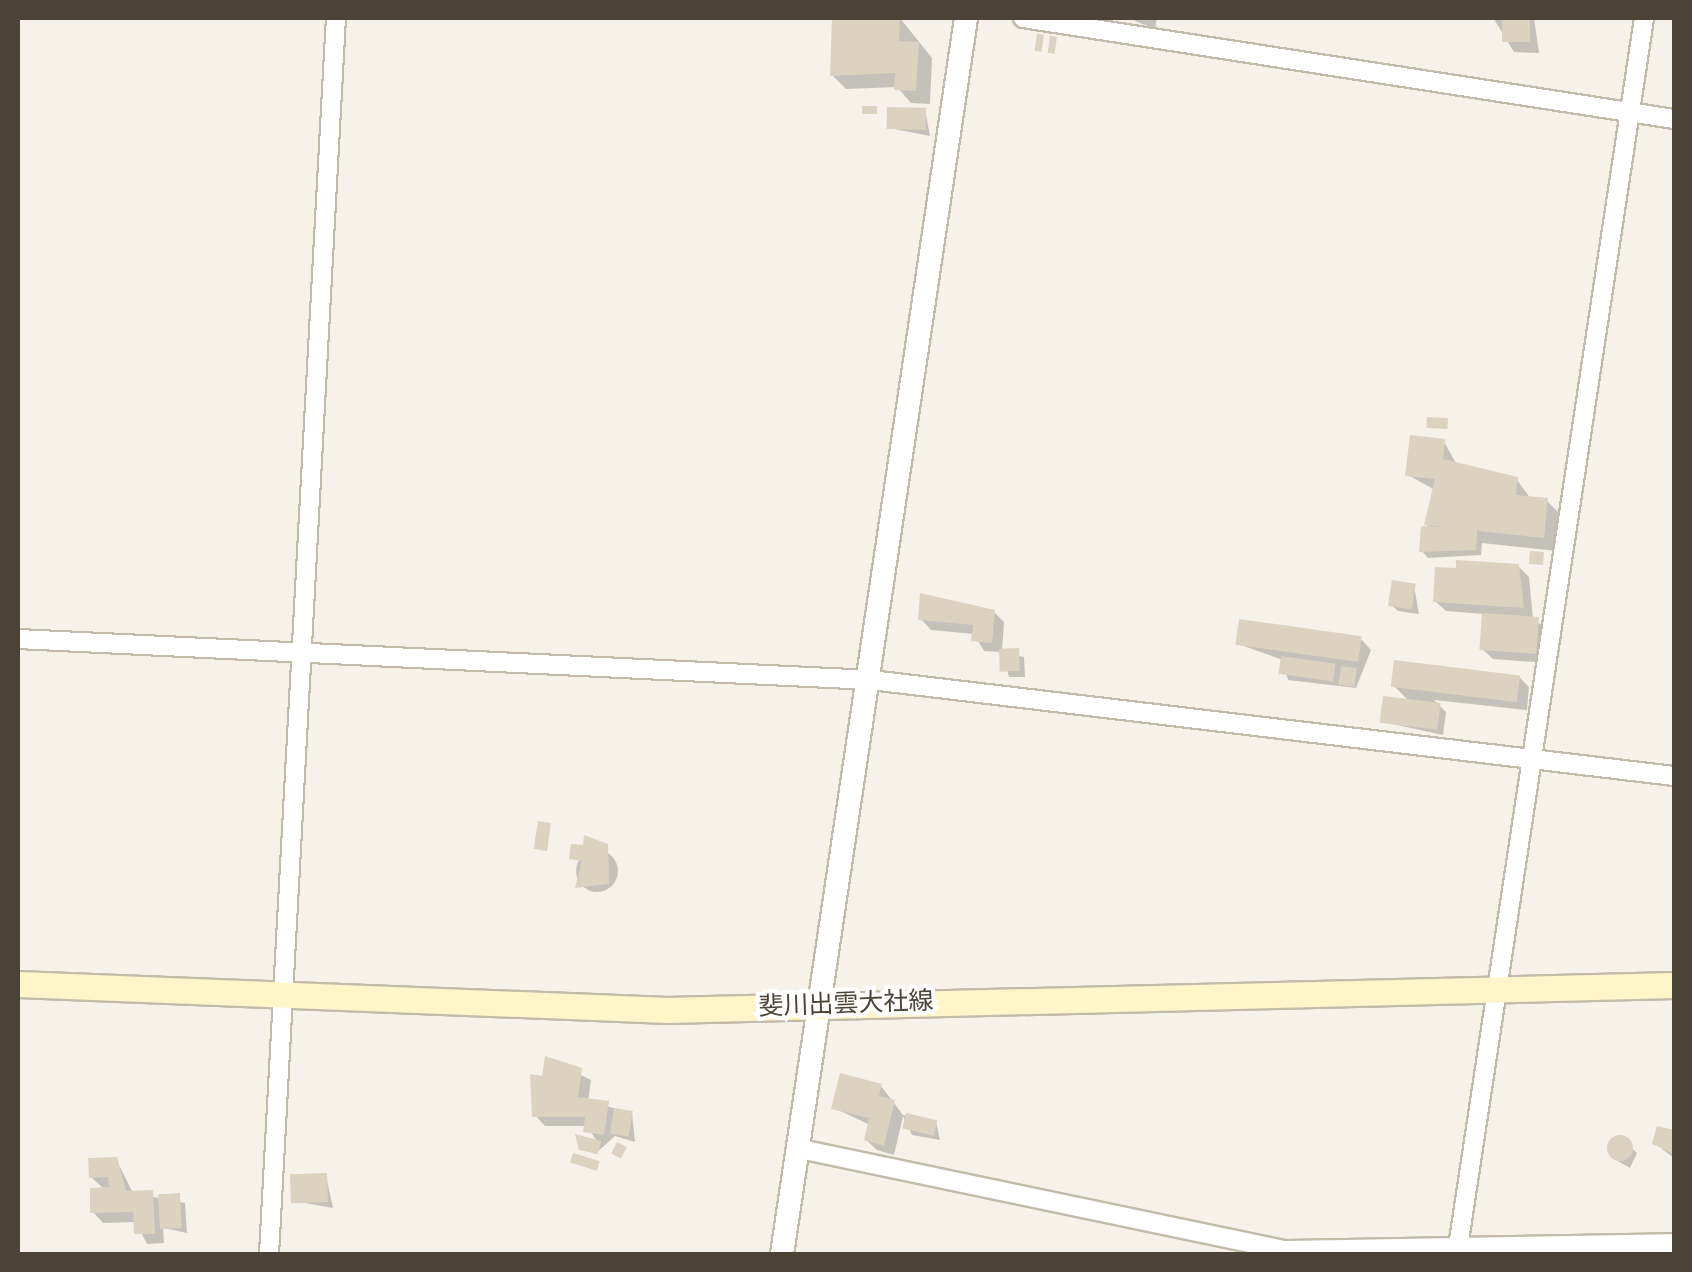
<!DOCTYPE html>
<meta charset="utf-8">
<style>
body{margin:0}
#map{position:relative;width:1692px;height:1272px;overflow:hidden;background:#f6f2e9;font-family:Roboto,"Noto Sans JP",sans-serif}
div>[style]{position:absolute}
.shadow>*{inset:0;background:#0003}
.round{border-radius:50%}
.building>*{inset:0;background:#dbd2c0;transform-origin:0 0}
.roads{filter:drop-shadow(2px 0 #c2bbaa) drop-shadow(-2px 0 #c2bbaa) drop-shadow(0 2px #c2bbaa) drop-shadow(0 -2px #c2bbaa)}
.minor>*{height:18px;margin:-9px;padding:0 9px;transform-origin:9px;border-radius:9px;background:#fff}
.tertiary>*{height:22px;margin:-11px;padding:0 11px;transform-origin:11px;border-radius:11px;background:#fff}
.secondary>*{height:25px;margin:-12.5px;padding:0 12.5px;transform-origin:12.5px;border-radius:12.5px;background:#fff5c9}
span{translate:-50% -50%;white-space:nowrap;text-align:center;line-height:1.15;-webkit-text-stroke:8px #fff;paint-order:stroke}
.street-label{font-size:25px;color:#4a4336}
.frame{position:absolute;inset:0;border:20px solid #4a4336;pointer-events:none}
</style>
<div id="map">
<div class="shadow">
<i style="clip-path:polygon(835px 18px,900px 18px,932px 58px,930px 104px,911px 103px,897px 87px,846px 89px,832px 75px)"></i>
<i style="clip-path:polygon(1157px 18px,1155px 29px,1133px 20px,1134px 18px)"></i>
<i style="clip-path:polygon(1475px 18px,1534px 18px,1539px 53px,1514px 52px,1494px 19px)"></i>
<i style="clip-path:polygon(925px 110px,930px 136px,889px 128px)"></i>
<i style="clip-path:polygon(1444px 442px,1457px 465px,1517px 480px,1531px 499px,1547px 501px,1561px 515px,1557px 551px,1482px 543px,1481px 555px,1428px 558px,1422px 551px,1435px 490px,1408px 475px)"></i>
<i style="clip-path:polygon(1518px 566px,1529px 577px,1533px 619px,1549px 630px,1547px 663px,1493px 659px,1482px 649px,1484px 614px,1446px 611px,1435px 601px,1458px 571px)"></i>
<i style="clip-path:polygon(1414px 586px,1419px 614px,1398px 611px,1391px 605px)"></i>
<i style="clip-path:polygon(994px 612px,1004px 622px,1002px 652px,1024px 657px,1025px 677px,1009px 677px,1002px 652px,984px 651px,974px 634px,931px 630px,921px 619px)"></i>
<i style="clip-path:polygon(1361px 639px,1371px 650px,1356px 688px,1288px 680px,1283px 660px,1238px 644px)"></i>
<i style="clip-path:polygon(1519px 677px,1529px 687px,1527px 710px,1434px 700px,1446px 712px,1443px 735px,1383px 722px,1410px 702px,1394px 686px)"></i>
<i style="clip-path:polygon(550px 826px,547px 851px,538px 849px,535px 847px)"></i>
<i class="round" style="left:576px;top:850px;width:42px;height:42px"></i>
<i style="clip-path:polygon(547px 1059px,591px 1080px,588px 1101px,632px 1113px,635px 1142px,615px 1136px,595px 1154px,581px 1148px,598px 1143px,587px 1126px,545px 1126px,535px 1115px)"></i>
<i style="clip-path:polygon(881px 1086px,903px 1115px,936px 1122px,940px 1140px,912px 1135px,903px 1116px,894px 1155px,877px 1150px,866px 1140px,870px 1125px,834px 1108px)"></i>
<i style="clip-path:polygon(1660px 1129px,1674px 1133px,1674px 1158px,1662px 1149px)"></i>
<i style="clip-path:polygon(1618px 1135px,1637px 1153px,1630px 1168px,1611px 1157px)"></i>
<i style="clip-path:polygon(116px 1159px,133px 1193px,185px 1203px,187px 1233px,163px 1228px,164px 1243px,147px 1244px,136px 1222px,103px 1223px,93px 1212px,105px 1190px,91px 1177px)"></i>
<i style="clip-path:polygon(326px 1176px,333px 1208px,293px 1201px)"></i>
</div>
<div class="building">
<i style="clip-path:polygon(832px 18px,900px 18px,899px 41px,919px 42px,916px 91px,894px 90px,895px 73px,830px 76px)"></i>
<i style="left:1502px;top:18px;width:28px;height:24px"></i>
<i style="left:1037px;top:34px;width:7px;height:17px;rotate:8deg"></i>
<i style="left:1050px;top:36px;width:7px;height:17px;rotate:8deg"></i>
<i style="left:862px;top:106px;width:15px;height:8px"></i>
<i style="left:887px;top:107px;width:39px;height:22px;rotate:1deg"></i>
<i style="left:1427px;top:417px;width:21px;height:11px;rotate:3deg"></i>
<i style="clip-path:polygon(1410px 435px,1445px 439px,1443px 459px,1518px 477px,1516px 495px,1548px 498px,1544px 538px,1477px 531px,1476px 550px,1419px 552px,1421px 526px,1446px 527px,1424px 525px,1435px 479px,1405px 476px)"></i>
<i style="left:1530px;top:551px;width:14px;height:13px;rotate:4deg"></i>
<i style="clip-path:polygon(1456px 560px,1519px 564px,1524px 608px,1433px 602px,1435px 567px,1456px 568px)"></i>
<i style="left:1392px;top:580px;width:24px;height:26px;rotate:9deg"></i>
<i style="clip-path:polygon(920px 593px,995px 610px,992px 643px,971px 641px,973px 625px,918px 620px)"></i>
<i style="left:1482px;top:613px;width:57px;height:37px;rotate:4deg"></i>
<i style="left:1239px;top:619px;width:124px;height:26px;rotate:8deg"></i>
<i style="left:1019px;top:648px;width:23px;height:20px;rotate:88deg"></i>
<i style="left:1281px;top:656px;width:55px;height:18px;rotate:8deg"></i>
<i style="left:1394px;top:660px;width:127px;height:27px;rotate:7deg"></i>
<i style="left:1341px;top:666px;width:16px;height:19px;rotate:7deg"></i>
<i style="left:1383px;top:696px;width:58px;height:27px;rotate:7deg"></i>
<i style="left:538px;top:821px;width:13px;height:28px;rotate:9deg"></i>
<i style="clip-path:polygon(584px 835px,608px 844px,609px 884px,575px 888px,582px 861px,569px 859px,571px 844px,583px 845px)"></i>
<i style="clip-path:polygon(545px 1056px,582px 1068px,578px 1097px,609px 1101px,604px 1135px,583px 1132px,585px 1117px,532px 1117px,530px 1074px,542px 1076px)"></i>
<i style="clip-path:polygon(840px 1073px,882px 1084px,879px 1096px,895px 1100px,884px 1146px,864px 1140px,869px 1118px,831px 1109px)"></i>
<i style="left:614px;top:1108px;width:19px;height:26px;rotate:9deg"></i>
<i style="left:906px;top:1113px;width:32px;height:16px;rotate:13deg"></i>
<i style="clip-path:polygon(1657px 1126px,1674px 1130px,1674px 1154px,1652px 1144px)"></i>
<i style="clip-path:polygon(575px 1134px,601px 1141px,598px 1154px,579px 1150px)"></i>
<i class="round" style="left:1607px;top:1135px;width:26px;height:26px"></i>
<i style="left:617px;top:1142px;width:11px;height:13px;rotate:27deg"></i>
<i style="left:573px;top:1153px;width:28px;height:10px;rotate:17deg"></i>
<i style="clip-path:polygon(117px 1157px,126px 1191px,153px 1190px,155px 1234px,134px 1234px,133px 1212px,90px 1213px,90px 1188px,109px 1187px,108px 1177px,89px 1178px,88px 1158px)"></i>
<i style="left:327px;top:1173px;width:29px;height:37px;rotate:88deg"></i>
<i style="left:180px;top:1193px;width:35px;height:22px;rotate:87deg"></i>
</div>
<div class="roads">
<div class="minor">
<i style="left:1023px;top:18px;width:659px;rotate:8.82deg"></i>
<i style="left:18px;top:639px;width:854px;rotate:2.75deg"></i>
<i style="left:871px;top:680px;width:809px;rotate:6.82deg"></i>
<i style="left:800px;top:1149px;width:493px;rotate:11.8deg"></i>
<i style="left:1283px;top:1250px;width:391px;rotate:-1deg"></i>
<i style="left:1458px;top:1247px;width:1243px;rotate:-81.39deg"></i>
<i style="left:269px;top:1254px;width:1238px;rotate:-86.9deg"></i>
</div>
<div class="tertiary">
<i style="left:782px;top:1254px;width:1250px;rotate:-81.53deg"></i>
</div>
<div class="secondary">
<i style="left:18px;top:984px;width:650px;rotate:2.29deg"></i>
<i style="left:667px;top:1010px;width:1007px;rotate:-1.42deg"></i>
</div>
</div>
<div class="street-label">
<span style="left:846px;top:1004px;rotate:-2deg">斐川出雲大社線</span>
</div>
<div class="frame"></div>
</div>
